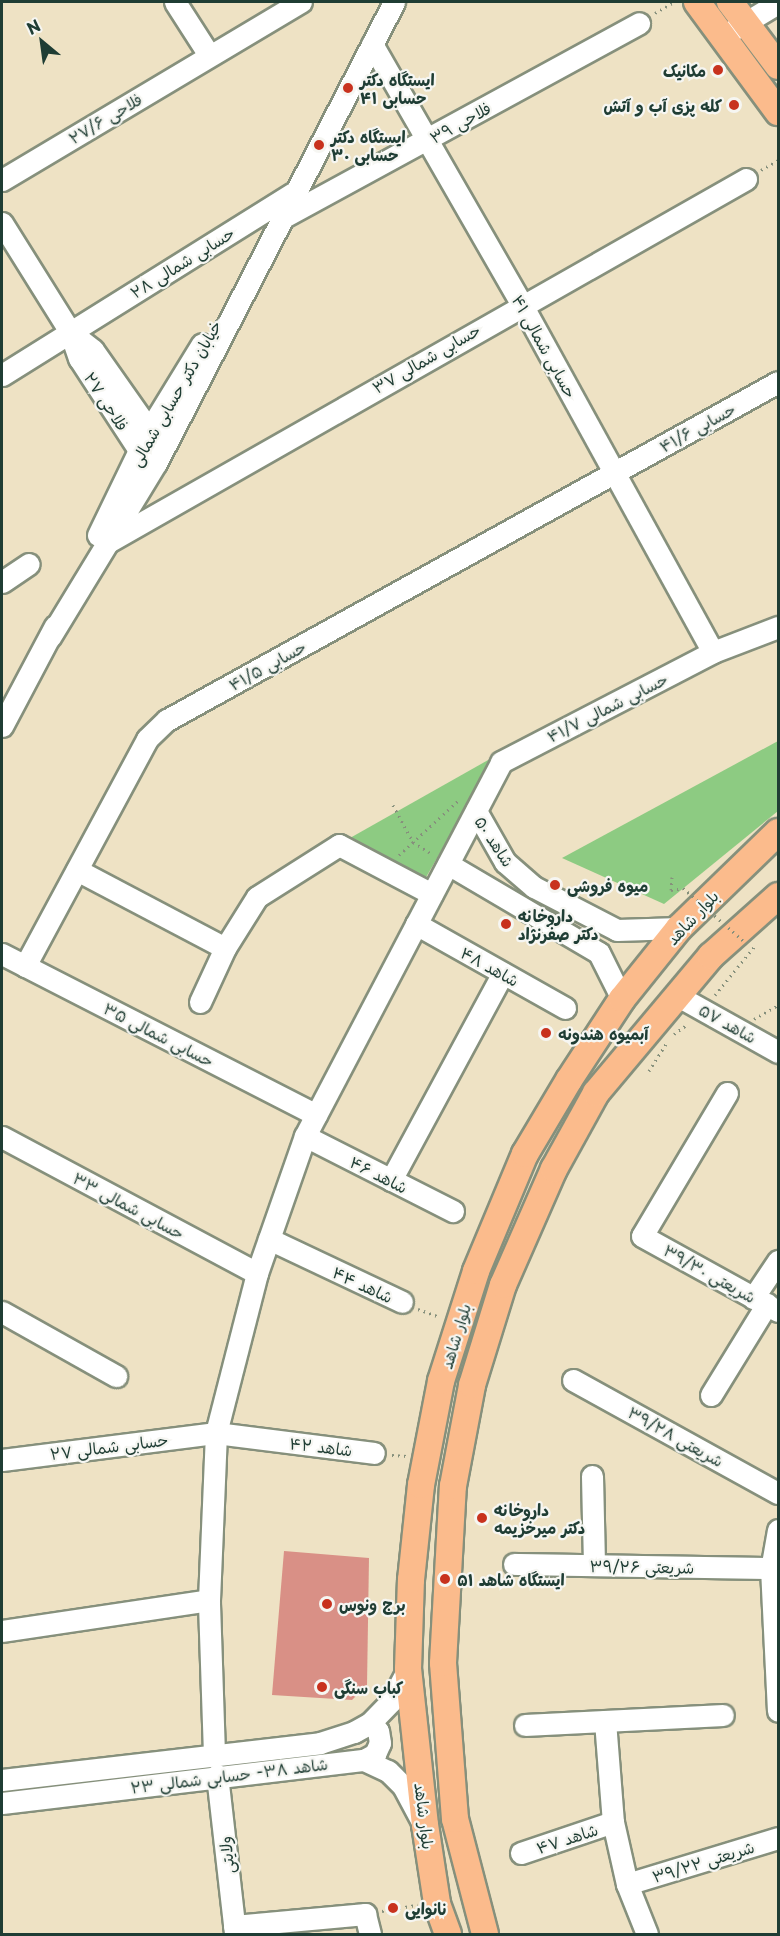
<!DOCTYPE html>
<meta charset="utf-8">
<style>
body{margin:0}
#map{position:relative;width:780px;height:1936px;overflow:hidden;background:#eee2c4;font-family:"Playpen Sans","Playpen Sans Arabic",sans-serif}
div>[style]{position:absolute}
.green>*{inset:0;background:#8dcb82}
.building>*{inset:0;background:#d99086}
.path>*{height:3px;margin-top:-1.5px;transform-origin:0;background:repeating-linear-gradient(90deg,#86907c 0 1.5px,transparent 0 6px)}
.roads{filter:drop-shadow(2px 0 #86907c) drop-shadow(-2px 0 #86907c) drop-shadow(0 2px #86907c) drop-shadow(0 -2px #86907c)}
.minor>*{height:21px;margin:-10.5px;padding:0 10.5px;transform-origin:10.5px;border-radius:10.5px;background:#fff}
.major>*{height:26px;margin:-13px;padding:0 13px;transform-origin:13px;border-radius:13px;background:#fbbb8c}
.path-bridge>*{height:3px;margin-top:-1.5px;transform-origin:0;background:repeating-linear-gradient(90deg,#86907c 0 1.5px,transparent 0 6px)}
.dots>*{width:16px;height:16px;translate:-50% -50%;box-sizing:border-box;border:3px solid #f6f6f2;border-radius:50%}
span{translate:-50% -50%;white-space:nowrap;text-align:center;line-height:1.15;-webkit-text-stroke:4.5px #f6f6f2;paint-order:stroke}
.poi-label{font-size:16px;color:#1f3d34;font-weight:700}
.right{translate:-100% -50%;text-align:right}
.left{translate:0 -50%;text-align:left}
.street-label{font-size:16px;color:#1f3d34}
.frame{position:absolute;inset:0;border:3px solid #1f3d34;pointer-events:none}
.north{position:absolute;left:12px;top:12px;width:60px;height:60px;-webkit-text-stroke:4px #f6f6f2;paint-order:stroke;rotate:331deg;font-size:16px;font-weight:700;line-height:24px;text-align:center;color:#1f3d34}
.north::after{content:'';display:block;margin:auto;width:21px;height:27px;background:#1f3d34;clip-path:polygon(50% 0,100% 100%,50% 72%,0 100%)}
</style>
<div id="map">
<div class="green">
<i style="clip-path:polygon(778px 741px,778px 811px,664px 904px,562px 858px)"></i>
<i style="clip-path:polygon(497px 755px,425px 879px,350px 838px)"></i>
</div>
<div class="building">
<i style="clip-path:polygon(284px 1551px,369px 1558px,367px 1685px,352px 1700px,272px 1695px)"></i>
</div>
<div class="path">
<i style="left:655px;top:13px;width:22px;rotate:-30deg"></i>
<i style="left:761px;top:170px;width:20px;rotate:-30deg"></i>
<i style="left:393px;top:805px;width:42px;rotate:61.6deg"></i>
<i style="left:413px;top:842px;width:22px;rotate:32deg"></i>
<i style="left:399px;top:855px;width:83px;rotate:-42.6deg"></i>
<i style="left:672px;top:877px;width:13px;rotate:94deg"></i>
<i style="left:671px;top:890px;width:12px;rotate:-9deg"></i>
<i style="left:715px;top:995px;width:62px;rotate:-50.9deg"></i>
<i style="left:754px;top:1019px;width:28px;rotate:-30deg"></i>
<i style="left:674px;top:1034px;width:17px;rotate:-36deg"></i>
<i style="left:649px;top:1071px;width:32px;rotate:-58deg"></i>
<i style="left:418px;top:1309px;width:23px;rotate:20deg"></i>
<i style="left:392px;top:1455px;width:15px;rotate:4deg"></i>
<i style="left:382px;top:1911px;width:36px;rotate:-10deg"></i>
</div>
<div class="roads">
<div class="minor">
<i style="left:175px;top:2px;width:63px;rotate:57.3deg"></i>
<i style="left:723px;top:36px;width:64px;rotate:-31deg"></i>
<i style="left:372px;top:44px;width:299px;rotate:60.1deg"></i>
<i style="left:521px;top:303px;width:398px;rotate:61.2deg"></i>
<i style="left:2px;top:180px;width:348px;rotate:-30.8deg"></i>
<i style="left:280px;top:219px;width:409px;rotate:-28.6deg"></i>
<i style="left:2px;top:223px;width:128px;rotate:58deg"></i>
<i style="left:70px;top:332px;width:28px;rotate:71deg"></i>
<i style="left:79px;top:358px;width:110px;rotate:56.9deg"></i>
<i style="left:139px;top:450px;width:12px;rotate:35deg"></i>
<i style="left:70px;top:332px;width:29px;rotate:38deg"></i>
<i style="left:93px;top:350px;width:111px;rotate:54.9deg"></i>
<i style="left:2px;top:375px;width:343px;rotate:-32deg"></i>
<i style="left:98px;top:535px;width:114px;rotate:-64.1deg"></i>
<i style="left:148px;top:432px;width:103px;rotate:-58.5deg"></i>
<i style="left:108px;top:542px;width:734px;rotate:-29.64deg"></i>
<i style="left:2px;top:582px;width:32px;rotate:-34deg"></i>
<i style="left:50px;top:637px;width:204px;rotate:-58.7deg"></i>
<i style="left:156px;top:463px;width:519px;rotate:-62.69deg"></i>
<i style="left:2px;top:726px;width:113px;rotate:-62.1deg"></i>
<i style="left:476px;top:811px;width:59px;rotate:60.4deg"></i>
<i style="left:505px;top:862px;width:38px;rotate:41deg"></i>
<i style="left:534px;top:887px;width:93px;rotate:27.4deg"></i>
<i style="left:617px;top:930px;width:62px;rotate:-1.8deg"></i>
<i style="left:448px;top:864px;width:175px;rotate:30.5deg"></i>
<i style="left:599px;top:953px;width:51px;rotate:63.4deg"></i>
<i style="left:77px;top:870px;width:167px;rotate:27.8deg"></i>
<i style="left:416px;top:924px;width:171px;rotate:29.4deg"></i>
<i style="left:2px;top:954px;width:353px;rotate:27.1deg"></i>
<i style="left:25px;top:966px;width:258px;rotate:-61.7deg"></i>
<i style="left:147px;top:739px;width:28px;rotate:-44deg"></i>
<i style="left:167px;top:720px;width:698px;rotate:-28.95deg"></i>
<i style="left:678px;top:996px;width:115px;rotate:29.2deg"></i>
<i style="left:200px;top:1002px;width:60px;rotate:-65.2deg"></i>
<i style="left:225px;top:948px;width:60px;rotate:-57.9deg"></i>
<i style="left:257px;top:897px;width:97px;rotate:-32.4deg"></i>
<i style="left:339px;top:845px;width:105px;rotate:27.8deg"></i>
<i style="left:727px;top:1093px;width:166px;rotate:120.7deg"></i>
<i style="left:642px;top:1236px;width:155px;rotate:28.9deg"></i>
<i style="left:305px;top:1136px;width:166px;rotate:26.9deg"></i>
<i style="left:2px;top:1137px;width:289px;rotate:28.1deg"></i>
<i style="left:391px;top:1180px;width:235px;rotate:-61.6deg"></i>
<i style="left:269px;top:1239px;width:147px;rotate:25.3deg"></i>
<i style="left:753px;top:1298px;width:45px;rotate:-56deg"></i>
<i style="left:2px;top:1312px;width:131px;rotate:29.3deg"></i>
<i style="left:573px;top:1380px;width:234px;rotate:28.9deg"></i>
<i style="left:711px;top:1395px;width:107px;rotate:-58.4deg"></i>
<i style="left:2px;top:1460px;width:216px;rotate:-7.2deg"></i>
<i style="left:216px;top:1433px;width:159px;rotate:7.2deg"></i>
<i style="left:592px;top:1476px;width:89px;rotate:88.7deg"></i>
<i style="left:778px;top:1530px;width:39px;rotate:100deg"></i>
<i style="left:771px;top:1568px;width:143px;rotate:87.2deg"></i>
<i style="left:514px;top:1564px;width:257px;rotate:0.9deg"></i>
<i style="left:2px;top:1631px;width:209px;rotate:-8.5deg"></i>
<i style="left:605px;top:1721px;width:101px;rotate:85.5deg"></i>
<i style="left:613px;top:1822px;width:64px;rotate:77.3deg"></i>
<i style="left:627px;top:1884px;width:54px;rotate:68.2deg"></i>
<i style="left:525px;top:1725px;width:198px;rotate:-2.9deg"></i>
<i style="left:214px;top:1754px;width:154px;rotate:-91.9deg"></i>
<i style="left:209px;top:1600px;width:167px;rotate:-87.6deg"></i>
<i style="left:216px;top:1433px;width:165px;rotate:-75.6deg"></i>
<i style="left:257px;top:1273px;width:145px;rotate:-70.7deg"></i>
<i style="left:305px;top:1136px;width:422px;rotate:-62.3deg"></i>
<i style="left:501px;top:762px;width:239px;rotate:-27.4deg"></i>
<i style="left:713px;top:652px;width:70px;rotate:-21deg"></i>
<i style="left:364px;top:1760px;width:13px;rotate:-29deg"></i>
<i style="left:375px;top:1754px;width:12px;rotate:-66deg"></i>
<i style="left:380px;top:1743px;width:12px;rotate:-99deg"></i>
<i style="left:378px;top:1731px;width:11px;rotate:-135deg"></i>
<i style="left:217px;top:1775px;width:160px;rotate:83.5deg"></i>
<i style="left:2px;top:1780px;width:320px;rotate:-6.6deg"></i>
<i style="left:320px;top:1743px;width:36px;rotate:-18deg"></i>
<i style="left:354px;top:1732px;width:18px;rotate:-29deg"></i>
<i style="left:370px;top:1723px;width:30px;rotate:-46deg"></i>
<i style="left:391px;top:1701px;width:36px;rotate:-62deg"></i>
<i style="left:2px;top:1803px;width:365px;rotate:-6.8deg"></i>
<i style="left:364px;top:1760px;width:26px;rotate:25deg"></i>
<i style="left:388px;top:1771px;width:21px;rotate:45deg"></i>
<i style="left:403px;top:1786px;width:40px;rotate:62deg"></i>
<i style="left:521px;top:1853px;width:97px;rotate:-18.6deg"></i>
<i style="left:627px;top:1884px;width:158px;rotate:-16.9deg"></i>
<i style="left:234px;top:1926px;width:132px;rotate:-5.2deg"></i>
<i style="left:365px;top:1914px;width:21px;rotate:76deg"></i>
</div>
<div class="major">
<i style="left:697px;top:2px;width:137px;rotate:53.6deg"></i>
<i style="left:730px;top:2px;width:80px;rotate:53.1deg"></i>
<i style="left:448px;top:1934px;width:33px;rotate:-110deg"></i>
<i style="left:437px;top:1903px;width:79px;rotate:-98.7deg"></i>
<i style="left:425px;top:1825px;width:157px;rotate:-96.2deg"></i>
<i style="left:408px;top:1669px;width:89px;rotate:-88.1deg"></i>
<i style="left:411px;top:1580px;width:96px;rotate:-84deg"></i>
<i style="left:421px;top:1485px;width:106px;rotate:-79.1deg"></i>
<i style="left:441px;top:1381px;width:115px;rotate:-72.3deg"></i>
<i style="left:476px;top:1271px;width:127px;rotate:-67.3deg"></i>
<i style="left:525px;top:1154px;width:86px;rotate:-59.3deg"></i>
<i style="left:569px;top:1080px;width:97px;rotate:-56.8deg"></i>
<i style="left:622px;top:999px;width:91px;rotate:-51.2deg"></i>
<i style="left:679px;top:928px;width:138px;rotate:-44.1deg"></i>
<i style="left:485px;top:1934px;width:119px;rotate:-104.6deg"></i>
<i style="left:455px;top:1819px;width:156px;rotate:-94.4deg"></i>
<i style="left:443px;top:1663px;width:177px;rotate:-86.8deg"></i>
<i style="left:453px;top:1486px;width:103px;rotate:-79.3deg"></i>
<i style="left:472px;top:1385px;width:105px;rotate:-72.8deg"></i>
<i style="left:503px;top:1285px;width:127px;rotate:-66.3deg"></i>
<i style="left:554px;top:1169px;width:87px;rotate:-61.1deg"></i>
<i style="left:596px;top:1093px;width:179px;rotate:-50deg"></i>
<i style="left:711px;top:956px;width:90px;rotate:-41.8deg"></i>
</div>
</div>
<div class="path-bridge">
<i style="left:683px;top:888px;width:85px;rotate:41.2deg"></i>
</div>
<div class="dots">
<i style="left:718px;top:70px;background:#c8321e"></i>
<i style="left:348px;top:88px;background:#c8321e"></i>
<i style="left:734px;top:105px;background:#c8321e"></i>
<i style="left:319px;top:145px;background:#c8321e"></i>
<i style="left:555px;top:885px;background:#c8321e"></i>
<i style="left:506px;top:924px;background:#c8321e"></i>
<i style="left:546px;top:1033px;background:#c8321e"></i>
<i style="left:482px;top:1518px;background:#c8321e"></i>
<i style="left:445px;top:1579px;background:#c8321e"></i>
<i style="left:327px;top:1604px;background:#c8321e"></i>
<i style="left:322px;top:1687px;background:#c8321e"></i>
<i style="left:393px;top:1908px;background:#c8321e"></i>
</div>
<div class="poi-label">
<span class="right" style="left:706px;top:70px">مکانیک</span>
<span class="left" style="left:360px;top:88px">ایستگاه دکتر<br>حسابی ۴۱</span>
<span class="right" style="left:722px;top:105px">کله پزی آب و آتش</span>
<span class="left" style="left:331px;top:145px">ایستگاه دکتر<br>حسابی ۳۰</span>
<span class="left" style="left:567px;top:885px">میوه فروشی</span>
<span class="left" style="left:518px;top:924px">داروخانه<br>دکتر صفرنژاد</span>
<span class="left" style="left:558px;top:1033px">آبمیوه هندونه</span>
<span class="left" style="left:494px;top:1518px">داروخانه<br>دکتر میرخزیمه</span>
<span class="left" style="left:457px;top:1579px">ایستگاه شاهد ۵۱</span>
<span class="left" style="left:339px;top:1604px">برج ونوس</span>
<span class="left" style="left:334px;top:1687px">کباب سنگی</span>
<span class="left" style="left:405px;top:1908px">نانوایی</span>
</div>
<div class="street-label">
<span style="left:105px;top:118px;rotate:-31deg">فلاحی ۲۷/۶</span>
<span style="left:460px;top:122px;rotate:-29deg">فلاحی ۳۹</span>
<span style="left:182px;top:262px;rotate:-32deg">حسابی شمالی ۲۸</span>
<span style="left:545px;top:346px;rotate:61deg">حسابی شمالی ۴۱</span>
<span style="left:426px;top:358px;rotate:-30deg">حسابی شمالی ۳۷</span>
<span style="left:175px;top:393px;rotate:-60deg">خیابان دکتر حسابی شمالی</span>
<span style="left:107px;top:401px;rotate:57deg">فلاحی ۲۷</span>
<span style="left:697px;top:427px;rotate:-29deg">حسابی ۴۱/۶</span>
<span style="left:267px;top:665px;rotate:-29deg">حسابی ۴۱/۵</span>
<span style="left:607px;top:707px;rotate:-27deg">حسابی شمالی ۴۱/۷</span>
<span style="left:495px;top:841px;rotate:57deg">شاهد ۵۰</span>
<span style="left:692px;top:917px;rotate:-47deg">بلوار شاهد</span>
<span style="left:490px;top:966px;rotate:29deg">شاهد ۴۸</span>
<span style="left:728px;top:1023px;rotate:29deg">شاهد ۵۷</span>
<span style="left:159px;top:1034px;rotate:27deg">حسابی شمالی ۳۵</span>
<span style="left:379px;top:1174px;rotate:27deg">شاهد ۴۶</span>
<span style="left:129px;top:1205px;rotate:28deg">حسابی شمالی ۳۳</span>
<span style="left:710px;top:1273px;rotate:29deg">شریعتی ۳۹/۳۰</span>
<span style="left:363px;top:1284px;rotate:25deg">شاهد ۴۴</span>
<span style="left:455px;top:1336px;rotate:-73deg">بلوار شاهد</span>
<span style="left:676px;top:1436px;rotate:29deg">شریعتی ۳۹/۲۸</span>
<span style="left:109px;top:1446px;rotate:-7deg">حسابی شمالی ۲۷</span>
<span style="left:321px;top:1446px;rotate:7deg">شاهد ۴۲</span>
<span style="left:642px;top:1566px;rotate:1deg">شریعتی ۳۹/۲۶</span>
<span style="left:229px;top:1775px;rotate:-7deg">شاهد ۳۸- حسابی شمالی ۲۳</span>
<span style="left:425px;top:1816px;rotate:83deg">بلوار شاهد</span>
<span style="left:567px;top:1838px;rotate:-18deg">شاهد ۴۷</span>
<span style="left:226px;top:1855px;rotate:-96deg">ولایتی</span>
<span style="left:703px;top:1861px;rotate:-17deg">شریعتی ۳۹/۲۲</span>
</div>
<div class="frame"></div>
<div class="north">N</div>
</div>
